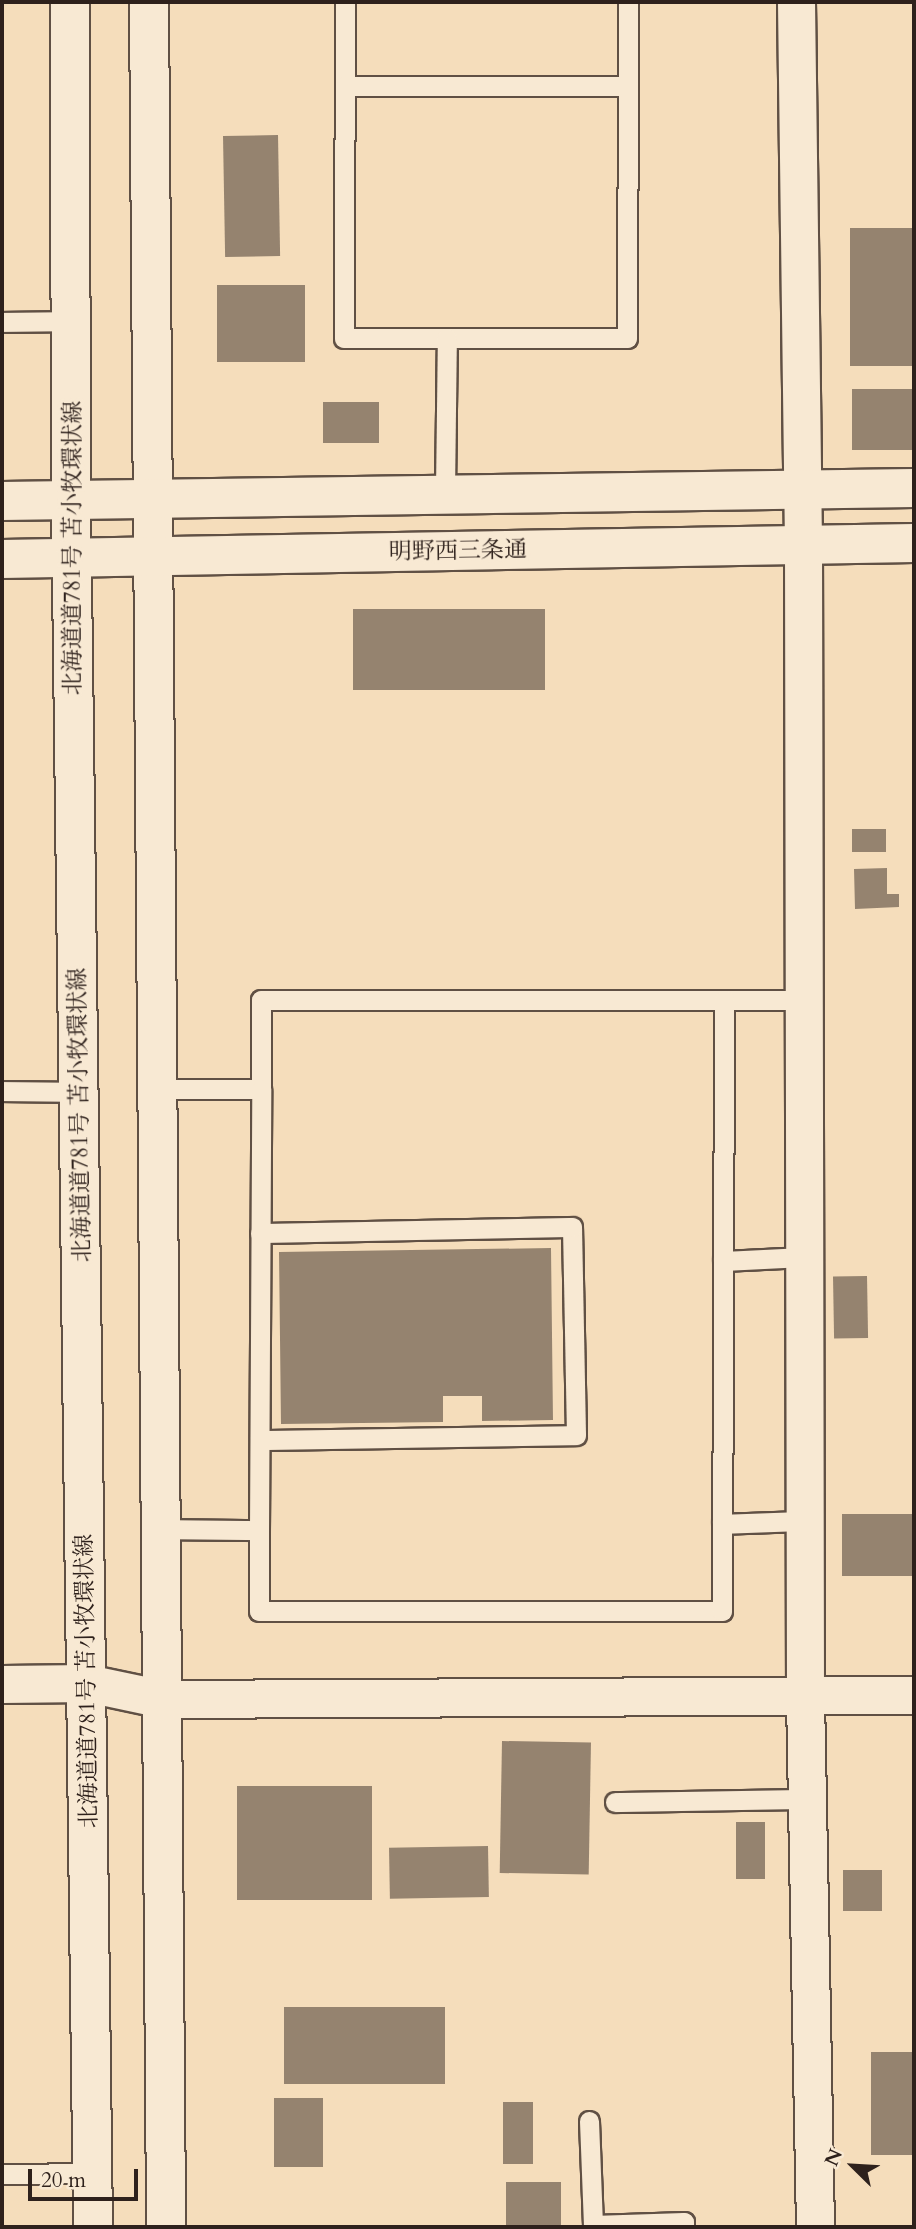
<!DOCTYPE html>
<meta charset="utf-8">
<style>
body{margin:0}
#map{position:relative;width:916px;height:2229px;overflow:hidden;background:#f5ddbb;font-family:Cardo,"Noto Serif JP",serif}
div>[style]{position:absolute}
.building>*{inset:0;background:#95836f;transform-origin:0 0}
.roads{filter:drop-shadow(2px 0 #605044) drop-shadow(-2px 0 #605044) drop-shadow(0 2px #605044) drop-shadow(0 -2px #605044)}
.lane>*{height:19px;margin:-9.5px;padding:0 9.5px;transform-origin:9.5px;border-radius:9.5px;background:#f8e9d3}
.street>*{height:37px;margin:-18.5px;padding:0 18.5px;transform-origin:18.5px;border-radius:18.5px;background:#f8e9d3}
.secondary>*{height:38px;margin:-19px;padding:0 19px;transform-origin:19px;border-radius:19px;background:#f8e9d3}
span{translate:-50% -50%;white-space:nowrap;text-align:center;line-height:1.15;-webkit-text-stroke:6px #f8e9d3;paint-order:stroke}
.street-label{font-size:23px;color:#2e211c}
.frame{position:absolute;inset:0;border:4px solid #2e211c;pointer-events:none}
.north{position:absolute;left:818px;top:2131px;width:70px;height:70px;-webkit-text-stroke:5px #f8e9d3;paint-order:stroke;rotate:294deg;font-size:19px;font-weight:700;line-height:28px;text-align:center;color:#2e211c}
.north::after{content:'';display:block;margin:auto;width:24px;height:32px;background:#2e211c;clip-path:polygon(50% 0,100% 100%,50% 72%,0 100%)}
.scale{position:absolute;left:28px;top:2169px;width:110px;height:32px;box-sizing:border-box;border:4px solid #2e211c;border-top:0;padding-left:9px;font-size:21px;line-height:24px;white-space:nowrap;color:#2e211c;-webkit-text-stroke:5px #f8e9d3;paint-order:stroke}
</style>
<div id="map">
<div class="building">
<i style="left:278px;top:135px;width:121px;height:55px;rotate:89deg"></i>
<i style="left:914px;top:228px;width:138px;height:64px;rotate:90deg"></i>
<i style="left:217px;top:285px;width:88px;height:77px"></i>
<i style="left:852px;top:389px;width:62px;height:61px"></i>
<i style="left:379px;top:402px;width:41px;height:56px;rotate:90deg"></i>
<i style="left:545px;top:609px;width:81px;height:192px;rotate:90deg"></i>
<i style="left:886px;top:829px;width:23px;height:34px;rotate:90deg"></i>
<i style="clip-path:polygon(887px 868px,887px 894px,899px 894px,899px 907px,855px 909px,854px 869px)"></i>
<i style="clip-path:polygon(551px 1248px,553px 1420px,482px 1421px,482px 1396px,443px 1396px,443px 1422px,281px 1424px,279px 1252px)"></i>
<i style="left:867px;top:1276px;width:62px;height:34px;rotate:89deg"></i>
<i style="left:914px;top:1514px;width:62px;height:72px;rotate:90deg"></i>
<i style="left:502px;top:1741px;width:89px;height:132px;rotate:1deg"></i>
<i style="left:237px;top:1786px;width:135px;height:114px"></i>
<i style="left:765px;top:1822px;width:57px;height:29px;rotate:90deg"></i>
<i style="left:488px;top:1846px;width:51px;height:99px;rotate:89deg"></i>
<i style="left:843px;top:1870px;width:39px;height:41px"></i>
<i style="left:284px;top:2007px;width:161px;height:77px"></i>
<i style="left:871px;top:2052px;width:43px;height:103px"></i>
<i style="left:274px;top:2098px;width:49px;height:69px"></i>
<i style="left:503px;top:2102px;width:30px;height:62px"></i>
<i style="left:506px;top:2182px;width:55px;height:45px"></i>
</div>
<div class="roads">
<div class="lane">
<i style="left:345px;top:2px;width:336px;rotate:90.2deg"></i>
<i style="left:344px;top:338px;width:283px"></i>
<i style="left:627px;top:338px;width:336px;rotate:-89.8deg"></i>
<i style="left:345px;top:86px;width:283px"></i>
<i style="left:2px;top:322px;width:69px;rotate:-0.8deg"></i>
<i style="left:445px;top:492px;width:154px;rotate:-89.3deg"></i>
<i style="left:158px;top:1089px;width:103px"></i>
<i style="left:261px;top:1089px;width:89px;rotate:-90deg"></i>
<i style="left:261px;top:1000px;width:544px"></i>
<i style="left:2px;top:1091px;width:78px;rotate:0.7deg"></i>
<i style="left:723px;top:1261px;width:81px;rotate:-2.8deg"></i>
<i style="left:260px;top:1440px;width:316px;rotate:-0.9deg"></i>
<i style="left:576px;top:1435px;width:208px;rotate:-91.1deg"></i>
<i style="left:572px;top:1227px;width:312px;rotate:178.9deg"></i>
<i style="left:722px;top:1524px;width:83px;rotate:-2.1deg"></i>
<i style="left:161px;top:1529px;width:98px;rotate:0.6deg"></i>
<i style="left:259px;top:1530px;width:441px;rotate:-89.7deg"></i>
<i style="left:259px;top:1530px;width:81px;rotate:90deg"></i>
<i style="left:259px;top:1611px;width:463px"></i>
<i style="left:722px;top:1611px;width:611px;rotate:-89.81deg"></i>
<i style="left:615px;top:1802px;width:192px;rotate:-0.9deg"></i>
<i style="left:589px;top:2121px;width:104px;rotate:87.8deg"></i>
<i style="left:593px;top:2225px;width:91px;rotate:-1.9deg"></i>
<i style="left:684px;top:2222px;width:5px;rotate:90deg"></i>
<i style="left:2px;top:2174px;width:91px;rotate:-0.6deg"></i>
</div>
<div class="street">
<i style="left:796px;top:2px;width:542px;rotate:89.26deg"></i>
<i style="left:803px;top:544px;width:1153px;rotate:89.9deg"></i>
<i style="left:805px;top:1697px;width:530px;rotate:88.92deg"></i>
<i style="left:2px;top:1684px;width:85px;rotate:-0.7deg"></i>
<i style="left:87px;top:1683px;width:78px;rotate:11.9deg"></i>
<i style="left:163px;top:1699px;width:751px;rotate:-0.31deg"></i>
</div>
<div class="secondary">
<i style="left:70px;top:2px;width:498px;rotate:89.9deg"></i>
<i style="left:71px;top:500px;width:1727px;rotate:89.27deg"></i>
<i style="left:149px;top:2px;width:2225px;rotate:89.56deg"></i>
<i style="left:2px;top:501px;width:912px;rotate:-0.82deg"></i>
<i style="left:2px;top:559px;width:912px;rotate:-1.01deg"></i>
</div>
</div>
<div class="street-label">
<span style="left:73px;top:548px;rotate:-90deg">北海道道781号 苫小牧環状線</span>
<span style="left:458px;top:551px;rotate:-1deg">明野西三条通</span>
<span style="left:80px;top:1115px;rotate:-91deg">北海道道781号 苫小牧環状線</span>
<span style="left:87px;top:1681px;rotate:-91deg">北海道道781号 苫小牧環状線</span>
</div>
<div class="frame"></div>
<div class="north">N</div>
<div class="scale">20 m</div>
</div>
